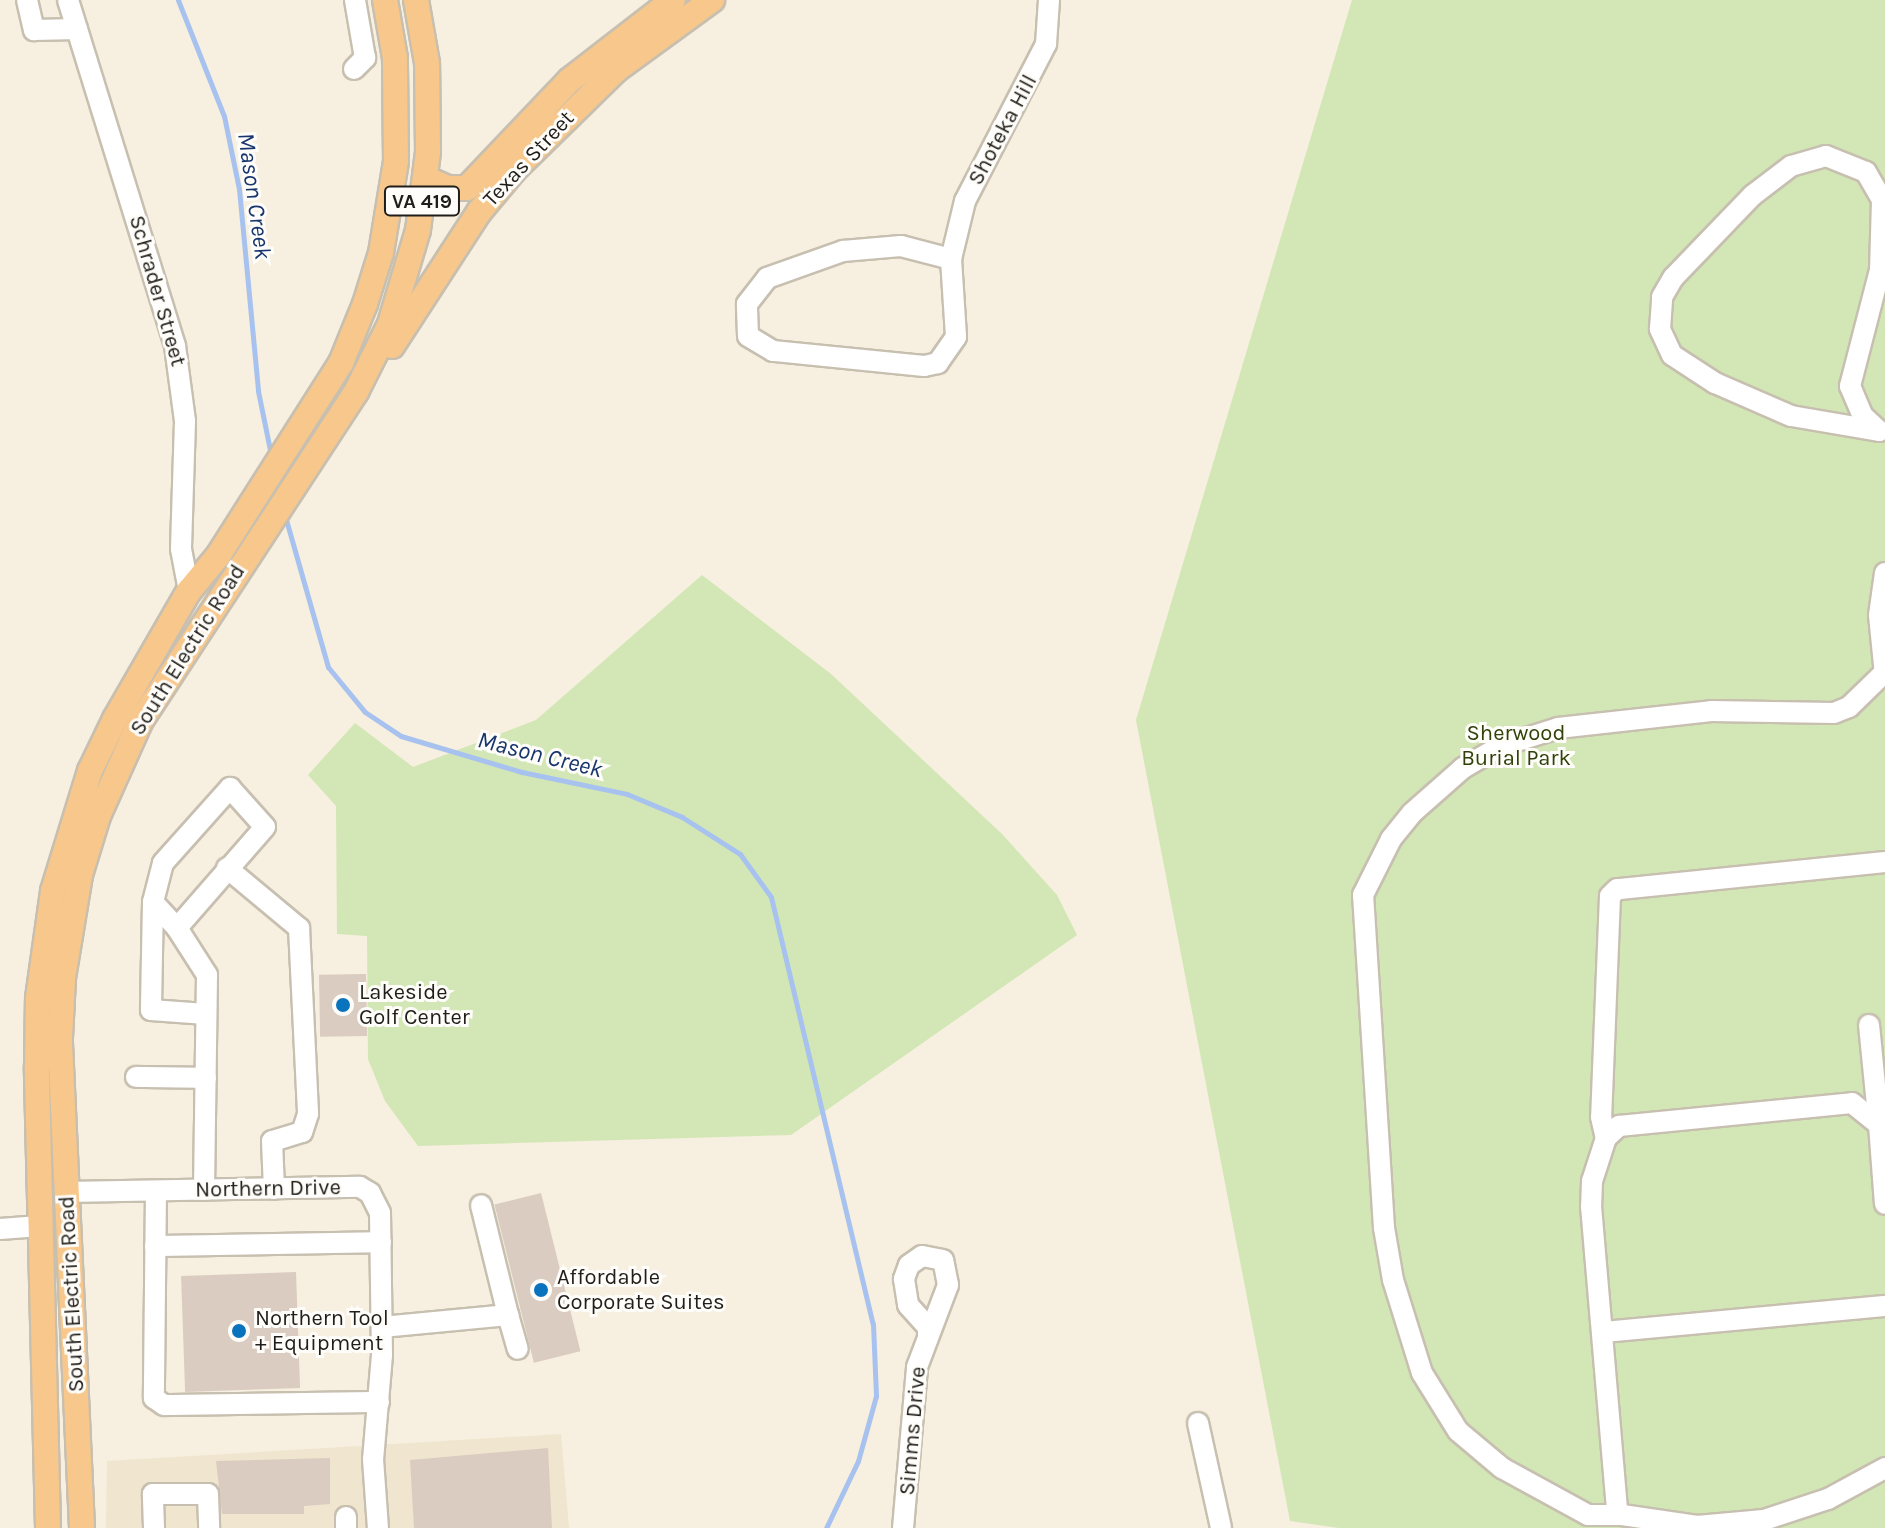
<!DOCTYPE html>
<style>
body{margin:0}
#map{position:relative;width:1885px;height:1528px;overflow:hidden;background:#f7efdf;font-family:Karla,sans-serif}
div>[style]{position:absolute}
.built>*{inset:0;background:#f0e5ce}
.green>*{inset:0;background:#d2e7b5}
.stream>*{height:5px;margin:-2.5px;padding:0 2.5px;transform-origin:2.5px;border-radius:2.5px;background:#a8c2f0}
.building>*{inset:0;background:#daccc0;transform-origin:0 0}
.roads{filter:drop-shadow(2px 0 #c7bfb0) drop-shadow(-2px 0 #c7bfb0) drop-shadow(0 2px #c7bfb0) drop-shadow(0 -2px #c7bfb0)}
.minor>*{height:20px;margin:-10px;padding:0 10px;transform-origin:10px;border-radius:10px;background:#fff}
.major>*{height:24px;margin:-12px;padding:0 12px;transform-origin:12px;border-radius:12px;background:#f7c78b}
.dots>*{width:22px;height:22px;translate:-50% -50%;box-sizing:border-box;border:4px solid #fefdfa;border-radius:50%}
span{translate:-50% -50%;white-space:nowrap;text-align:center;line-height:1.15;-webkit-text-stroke:6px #fefdfa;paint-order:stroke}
.shield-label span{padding:2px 6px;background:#fefdfa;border:2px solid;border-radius:6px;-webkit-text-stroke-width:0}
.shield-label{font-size:20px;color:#211e19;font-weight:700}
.street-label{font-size:22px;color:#211e19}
.park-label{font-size:22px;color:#2f4109}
.poi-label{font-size:22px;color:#211e19}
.left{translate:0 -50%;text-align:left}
.water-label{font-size:24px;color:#18366d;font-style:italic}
</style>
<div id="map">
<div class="built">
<i style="clip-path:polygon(561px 1434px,569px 1528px,106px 1528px,107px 1461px)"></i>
</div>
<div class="green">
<i style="clip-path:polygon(1352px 0,1885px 0,1885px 1528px,1339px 1528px,1290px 1521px,1136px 720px)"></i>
<i style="clip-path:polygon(702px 575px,831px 674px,1002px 834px,1057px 895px,1077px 935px,791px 1135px,418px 1146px,385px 1101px,368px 1059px,367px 936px,337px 934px,336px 806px,308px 775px,355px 723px,413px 767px,536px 720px)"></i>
</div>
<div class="stream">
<i style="left:178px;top:0;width:125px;rotate:68.4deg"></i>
<i style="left:224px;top:116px;width:75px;rotate:78.4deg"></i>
<i style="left:239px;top:189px;width:203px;rotate:84.6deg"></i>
<i style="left:258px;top:391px;width:65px;rotate:78.5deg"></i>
<i style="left:285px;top:516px;width:157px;rotate:74.1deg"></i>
<i style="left:328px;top:667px;width:58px;rotate:50.6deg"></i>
<i style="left:365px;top:712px;width:43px;rotate:33.7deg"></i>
<i style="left:401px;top:736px;width:126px;rotate:16.6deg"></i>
<i style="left:522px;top:772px;width:107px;rotate:11.8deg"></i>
<i style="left:627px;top:794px;width:60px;rotate:22.7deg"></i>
<i style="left:682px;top:817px;width:69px;rotate:32.5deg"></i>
<i style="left:740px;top:854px;width:53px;rotate:54.2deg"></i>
<i style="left:771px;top:897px;width:439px;rotate:76.6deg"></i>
<i style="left:873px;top:1324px;width:72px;rotate:87.6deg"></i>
<i style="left:876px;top:1396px;width:67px;rotate:105.5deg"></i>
<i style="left:858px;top:1461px;width:74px;rotate:115.5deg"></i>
</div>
<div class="building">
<i style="left:366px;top:974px;width:62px;height:47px;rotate:89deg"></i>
<i style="left:541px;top:1193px;width:163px;height:48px;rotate:76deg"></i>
<i style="left:296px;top:1272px;width:116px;height:115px;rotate:88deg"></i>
<i style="clip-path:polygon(548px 1448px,552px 1528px,414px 1528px,410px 1460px)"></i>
<i style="clip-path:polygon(330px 1458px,330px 1504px,304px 1506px,304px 1514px,222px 1514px,216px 1461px)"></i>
</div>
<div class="roads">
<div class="minor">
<i style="left:27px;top:0;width:31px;rotate:77deg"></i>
<i style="left:34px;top:30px;width:43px;rotate:-1.3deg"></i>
<i style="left:68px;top:0;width:362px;rotate:72.8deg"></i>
<i style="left:175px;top:346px;width:76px;rotate:82.4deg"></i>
<i style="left:185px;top:421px;width:128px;rotate:91.8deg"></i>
<i style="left:181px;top:549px;width:43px;rotate:79.2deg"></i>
<i style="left:354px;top:69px;width:16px;rotate:-45deg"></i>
<i style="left:365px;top:58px;width:59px;rotate:-99.8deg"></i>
<i style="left:1826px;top:156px;width:43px;rotate:21.8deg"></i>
<i style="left:1866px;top:172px;width:32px;rotate:60deg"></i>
<i style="left:1882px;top:200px;width:70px;rotate:91.6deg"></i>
<i style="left:1880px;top:270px;width:120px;rotate:104.5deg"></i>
<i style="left:1850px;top:386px;width:33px;rotate:67deg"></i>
<i style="left:1863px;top:416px;width:22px;rotate:43deg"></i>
<i style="left:1879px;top:431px;width:89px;rotate:-170.3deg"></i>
<i style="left:1791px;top:416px;width:83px;rotate:-156.5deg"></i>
<i style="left:1715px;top:383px;width:51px;rotate:-146.9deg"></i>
<i style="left:1672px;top:355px;width:29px;rotate:-115deg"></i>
<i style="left:1660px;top:329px;width:32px;rotate:-86deg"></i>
<i style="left:1662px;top:297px;width:22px;rotate:-60deg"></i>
<i style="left:1673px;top:278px;width:115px;rotate:-46.1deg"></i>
<i style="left:1753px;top:195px;width:48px;rotate:-37.3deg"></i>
<i style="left:1791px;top:166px;width:36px;rotate:-16deg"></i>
<i style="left:901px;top:246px;width:52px;rotate:14.6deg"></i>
<i style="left:951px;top:259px;width:78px;rotate:86.3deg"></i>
<i style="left:956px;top:337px;width:32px;rotate:125deg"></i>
<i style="left:938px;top:363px;width:14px;rotate:168deg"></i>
<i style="left:924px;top:366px;width:152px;rotate:-174.3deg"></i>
<i style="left:773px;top:351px;width:29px;rotate:-149deg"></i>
<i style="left:748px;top:336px;width:32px;rotate:-92deg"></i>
<i style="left:747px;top:304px;width:33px;rotate:-52deg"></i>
<i style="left:767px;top:278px;width:81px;rotate:-19.6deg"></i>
<i style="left:843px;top:251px;width:58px;rotate:-4.9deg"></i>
<i style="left:951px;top:259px;width:60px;rotate:-76.4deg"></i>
<i style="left:965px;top:201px;width:177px;rotate:-62.7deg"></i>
<i style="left:1046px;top:44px;width:44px;rotate:-86.1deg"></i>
<i style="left:1885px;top:573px;width:42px;rotate:98.1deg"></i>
<i style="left:1879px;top:615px;width:60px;rotate:84.3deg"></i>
<i style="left:1885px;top:862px;width:269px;rotate:174.2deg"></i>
<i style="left:1617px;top:889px;width:10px;rotate:135deg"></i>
<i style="left:1610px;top:896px;width:221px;rotate:92.3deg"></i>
<i style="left:1601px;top:1117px;width:22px;rotate:77deg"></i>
<i style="left:1606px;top:1138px;width:45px;rotate:108deg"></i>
<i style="left:1592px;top:1181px;width:25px;rotate:92deg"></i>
<i style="left:1591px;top:1206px;width:305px;rotate:85.1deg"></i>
<i style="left:1617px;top:1510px;width:7px;rotate:45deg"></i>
<i style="left:1622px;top:1515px;width:76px;rotate:8.3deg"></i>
<i style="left:1697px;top:1526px;width:67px;rotate:-5.1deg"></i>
<i style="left:1764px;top:1520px;width:67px;rotate:-18.2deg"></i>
<i style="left:1828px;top:1499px;width:65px;rotate:-28.5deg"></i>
<i style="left:227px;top:868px;width:94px;rotate:39.8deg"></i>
<i style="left:299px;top:928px;width:186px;rotate:87.2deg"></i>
<i style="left:308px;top:1114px;width:19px;rotate:108deg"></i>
<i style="left:302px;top:1132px;width:31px;rotate:163deg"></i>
<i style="left:272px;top:1141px;width:48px;rotate:87.6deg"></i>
<i style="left:153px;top:902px;width:108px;rotate:91.1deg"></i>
<i style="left:151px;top:1010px;width:55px;rotate:4.2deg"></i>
<i style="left:177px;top:928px;width:35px;rotate:-133deg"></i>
<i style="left:153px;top:902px;width:40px;rotate:-75.6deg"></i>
<i style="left:163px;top:863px;width:101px;rotate:-48.2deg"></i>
<i style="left:230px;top:788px;width:52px;rotate:48.1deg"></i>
<i style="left:265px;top:827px;width:134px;rotate:131.1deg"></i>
<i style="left:177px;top:928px;width:56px;rotate:57.4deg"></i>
<i style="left:207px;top:975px;width:215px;rotate:90.8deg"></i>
<i style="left:1869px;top:1025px;width:100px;rotate:84.3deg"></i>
<i style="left:136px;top:1077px;width:70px;rotate:0.8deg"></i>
<i style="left:1606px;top:1138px;width:18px;rotate:-43deg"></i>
<i style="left:1619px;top:1126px;width:234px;rotate:-5.6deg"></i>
<i style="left:1852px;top:1103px;width:35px;rotate:39deg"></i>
<i style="left:1879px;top:1125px;width:79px;rotate:85.7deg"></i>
<i style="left:156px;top:1191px;width:207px;rotate:90.6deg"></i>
<i style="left:154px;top:1398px;width:12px;rotate:35deg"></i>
<i style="left:164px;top:1405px;width:215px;rotate:-0.8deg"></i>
<i style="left:66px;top:1192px;width:294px;rotate:-1deg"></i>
<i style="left:360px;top:1187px;width:12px;rotate:31deg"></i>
<i style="left:370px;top:1193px;width:22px;rotate:63deg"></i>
<i style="left:380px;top:1213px;width:142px;rotate:89.2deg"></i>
<i style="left:382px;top:1355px;width:104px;rotate:94.9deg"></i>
<i style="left:373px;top:1459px;width:69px;rotate:85.9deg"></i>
<i style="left:0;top:1229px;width:40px;rotate:-4.3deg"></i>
<i style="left:155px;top:1246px;width:226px;rotate:-1deg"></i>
<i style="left:508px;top:1315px;width:35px;rotate:74deg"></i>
<i style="left:382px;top:1327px;width:127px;rotate:-5.4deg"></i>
<i style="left:508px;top:1315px;width:113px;rotate:-103.8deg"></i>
<i style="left:1603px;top:1332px;width:283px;rotate:-5.3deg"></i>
<i style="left:1198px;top:1423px;width:107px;rotate:77.6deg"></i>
<i style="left:1622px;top:1515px;width:34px;rotate:180deg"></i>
<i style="left:1588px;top:1515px;width:98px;rotate:-151.3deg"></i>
<i style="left:1502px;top:1468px;width:57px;rotate:-139.9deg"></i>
<i style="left:1458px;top:1431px;width:68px;rotate:-121.8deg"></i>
<i style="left:1422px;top:1373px;width:97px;rotate:-107.3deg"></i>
<i style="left:1393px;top:1280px;width:53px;rotate:-99.8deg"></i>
<i style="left:1384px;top:1228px;width:334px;rotate:-93.6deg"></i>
<i style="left:1363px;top:895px;width:63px;rotate:-63.4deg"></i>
<i style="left:1391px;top:839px;width:33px;rotate:-51deg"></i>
<i style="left:1412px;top:813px;width:68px;rotate:-41.4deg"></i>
<i style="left:1463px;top:768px;width:44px;rotate:-30.1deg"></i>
<i style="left:1501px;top:746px;width:60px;rotate:-17.5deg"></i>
<i style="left:1558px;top:728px;width:154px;rotate:-6.3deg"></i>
<i style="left:1711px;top:711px;width:123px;rotate:0.9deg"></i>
<i style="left:1834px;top:713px;width:16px;rotate:-22deg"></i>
<i style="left:1849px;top:707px;width:49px;rotate:-44.2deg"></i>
<i style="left:346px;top:1517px;width:11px;rotate:90deg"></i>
<i style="left:154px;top:1528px;width:34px;rotate:-92deg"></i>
<i style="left:153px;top:1494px;width:55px"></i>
<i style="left:208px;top:1494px;width:34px;rotate:88deg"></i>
<i style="left:903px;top:1528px;width:162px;rotate:-85deg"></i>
<i style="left:917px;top:1367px;width:88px;rotate:-69.3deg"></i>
<i style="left:948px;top:1285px;width:25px;rotate:-101deg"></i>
<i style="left:943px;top:1260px;width:21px;rotate:-169deg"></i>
<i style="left:922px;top:1256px;width:16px;rotate:145deg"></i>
<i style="left:909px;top:1265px;width:15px;rotate:110deg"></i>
<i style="left:904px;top:1279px;width:26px;rotate:81deg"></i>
<i style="left:908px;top:1305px;width:30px;rotate:48deg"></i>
<i style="left:928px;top:1327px;width:8px;rotate:90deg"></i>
</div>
<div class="major">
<i style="left:425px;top:178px;width:24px;rotate:24deg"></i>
<i style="left:447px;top:188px;width:20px"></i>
<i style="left:467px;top:188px;width:149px;rotate:-46.4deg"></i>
<i style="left:570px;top:80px;width:130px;rotate:-37.8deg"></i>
<i style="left:392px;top:346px;width:160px;rotate:-57deg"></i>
<i style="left:479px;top:212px;width:56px;rotate:-50.1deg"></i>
<i style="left:515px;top:169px;width:141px;rotate:-44.4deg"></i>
<i style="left:616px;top:70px;width:119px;rotate:-36.1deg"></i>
<i style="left:48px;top:1528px;width:461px;rotate:-91.4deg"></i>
<i style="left:37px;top:1067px;width:69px;rotate:-89.2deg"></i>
<i style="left:38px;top:998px;width:108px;rotate:-82deg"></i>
<i style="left:53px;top:891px;width:126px;rotate:-72.9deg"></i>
<i style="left:90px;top:771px;width:58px;rotate:-64.3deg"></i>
<i style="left:115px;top:719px;width:148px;rotate:-60deg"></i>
<i style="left:189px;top:591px;width:45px;rotate:-50.4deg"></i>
<i style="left:218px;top:556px;width:229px;rotate:-57.5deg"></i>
<i style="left:341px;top:363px;width:64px;rotate:-67.9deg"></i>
<i style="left:365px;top:304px;width:53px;rotate:-72.6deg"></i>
<i style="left:381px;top:253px;width:93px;rotate:-80.7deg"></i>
<i style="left:396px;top:161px;width:103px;rotate:-90.6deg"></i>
<i style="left:395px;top:58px;width:59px;rotate:-99.8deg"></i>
<i style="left:82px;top:1528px;width:490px;rotate:-92.6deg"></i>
<i style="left:60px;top:1038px;width:60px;rotate:-87.1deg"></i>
<i style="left:63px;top:978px;width:104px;rotate:-80.6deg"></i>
<i style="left:80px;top:875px;width:62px;rotate:-73deg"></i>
<i style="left:98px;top:816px;width:103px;rotate:-65.9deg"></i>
<i style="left:140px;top:722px;width:394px;rotate:-56.8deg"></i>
<i style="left:356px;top:392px;width:76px;rotate:-63.4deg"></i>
<i style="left:390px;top:324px;width:98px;rotate:-73.4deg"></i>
<i style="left:418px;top:230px;width:79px;rotate:-82.7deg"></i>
<i style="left:428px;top:152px;width:89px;rotate:-90.6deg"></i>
<i style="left:427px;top:63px;width:64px;rotate:-99.9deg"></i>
</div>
</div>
<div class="dots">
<i style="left:343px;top:1005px;background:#0a73be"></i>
<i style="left:541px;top:1290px;background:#0a73be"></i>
<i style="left:239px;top:1331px;background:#0a73be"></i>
</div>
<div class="shield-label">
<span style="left:422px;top:201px">VA 419</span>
</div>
<div class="street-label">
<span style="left:1003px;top:130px;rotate:-62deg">Shoteka Hill</span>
<span style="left:529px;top:159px;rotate:-47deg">Texas Street</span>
<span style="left:157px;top:291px;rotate:74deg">Schrader Street</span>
<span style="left:188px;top:650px;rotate:-58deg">South Electric Road</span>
<span style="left:268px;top:1189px;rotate:-1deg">Northern Drive</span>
<span style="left:72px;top:1294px;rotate:-93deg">South Electric Road</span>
<span style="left:913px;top:1431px;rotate:-85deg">Simms Drive</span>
</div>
<div class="park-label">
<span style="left:1516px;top:746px">Sherwood<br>Burial Park</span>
</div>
<div class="poi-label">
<span class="left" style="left:359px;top:1005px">Lakeside<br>Golf Center</span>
<span class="left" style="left:557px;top:1290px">Affordable<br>Corporate Suites</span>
<span class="left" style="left:255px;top:1331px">Northern Tool<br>+ Equipment</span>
</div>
<div class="water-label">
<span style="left:254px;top:196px;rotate:82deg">Mason Creek</span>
<span style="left:540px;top:755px;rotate:14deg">Mason Creek</span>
</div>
</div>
